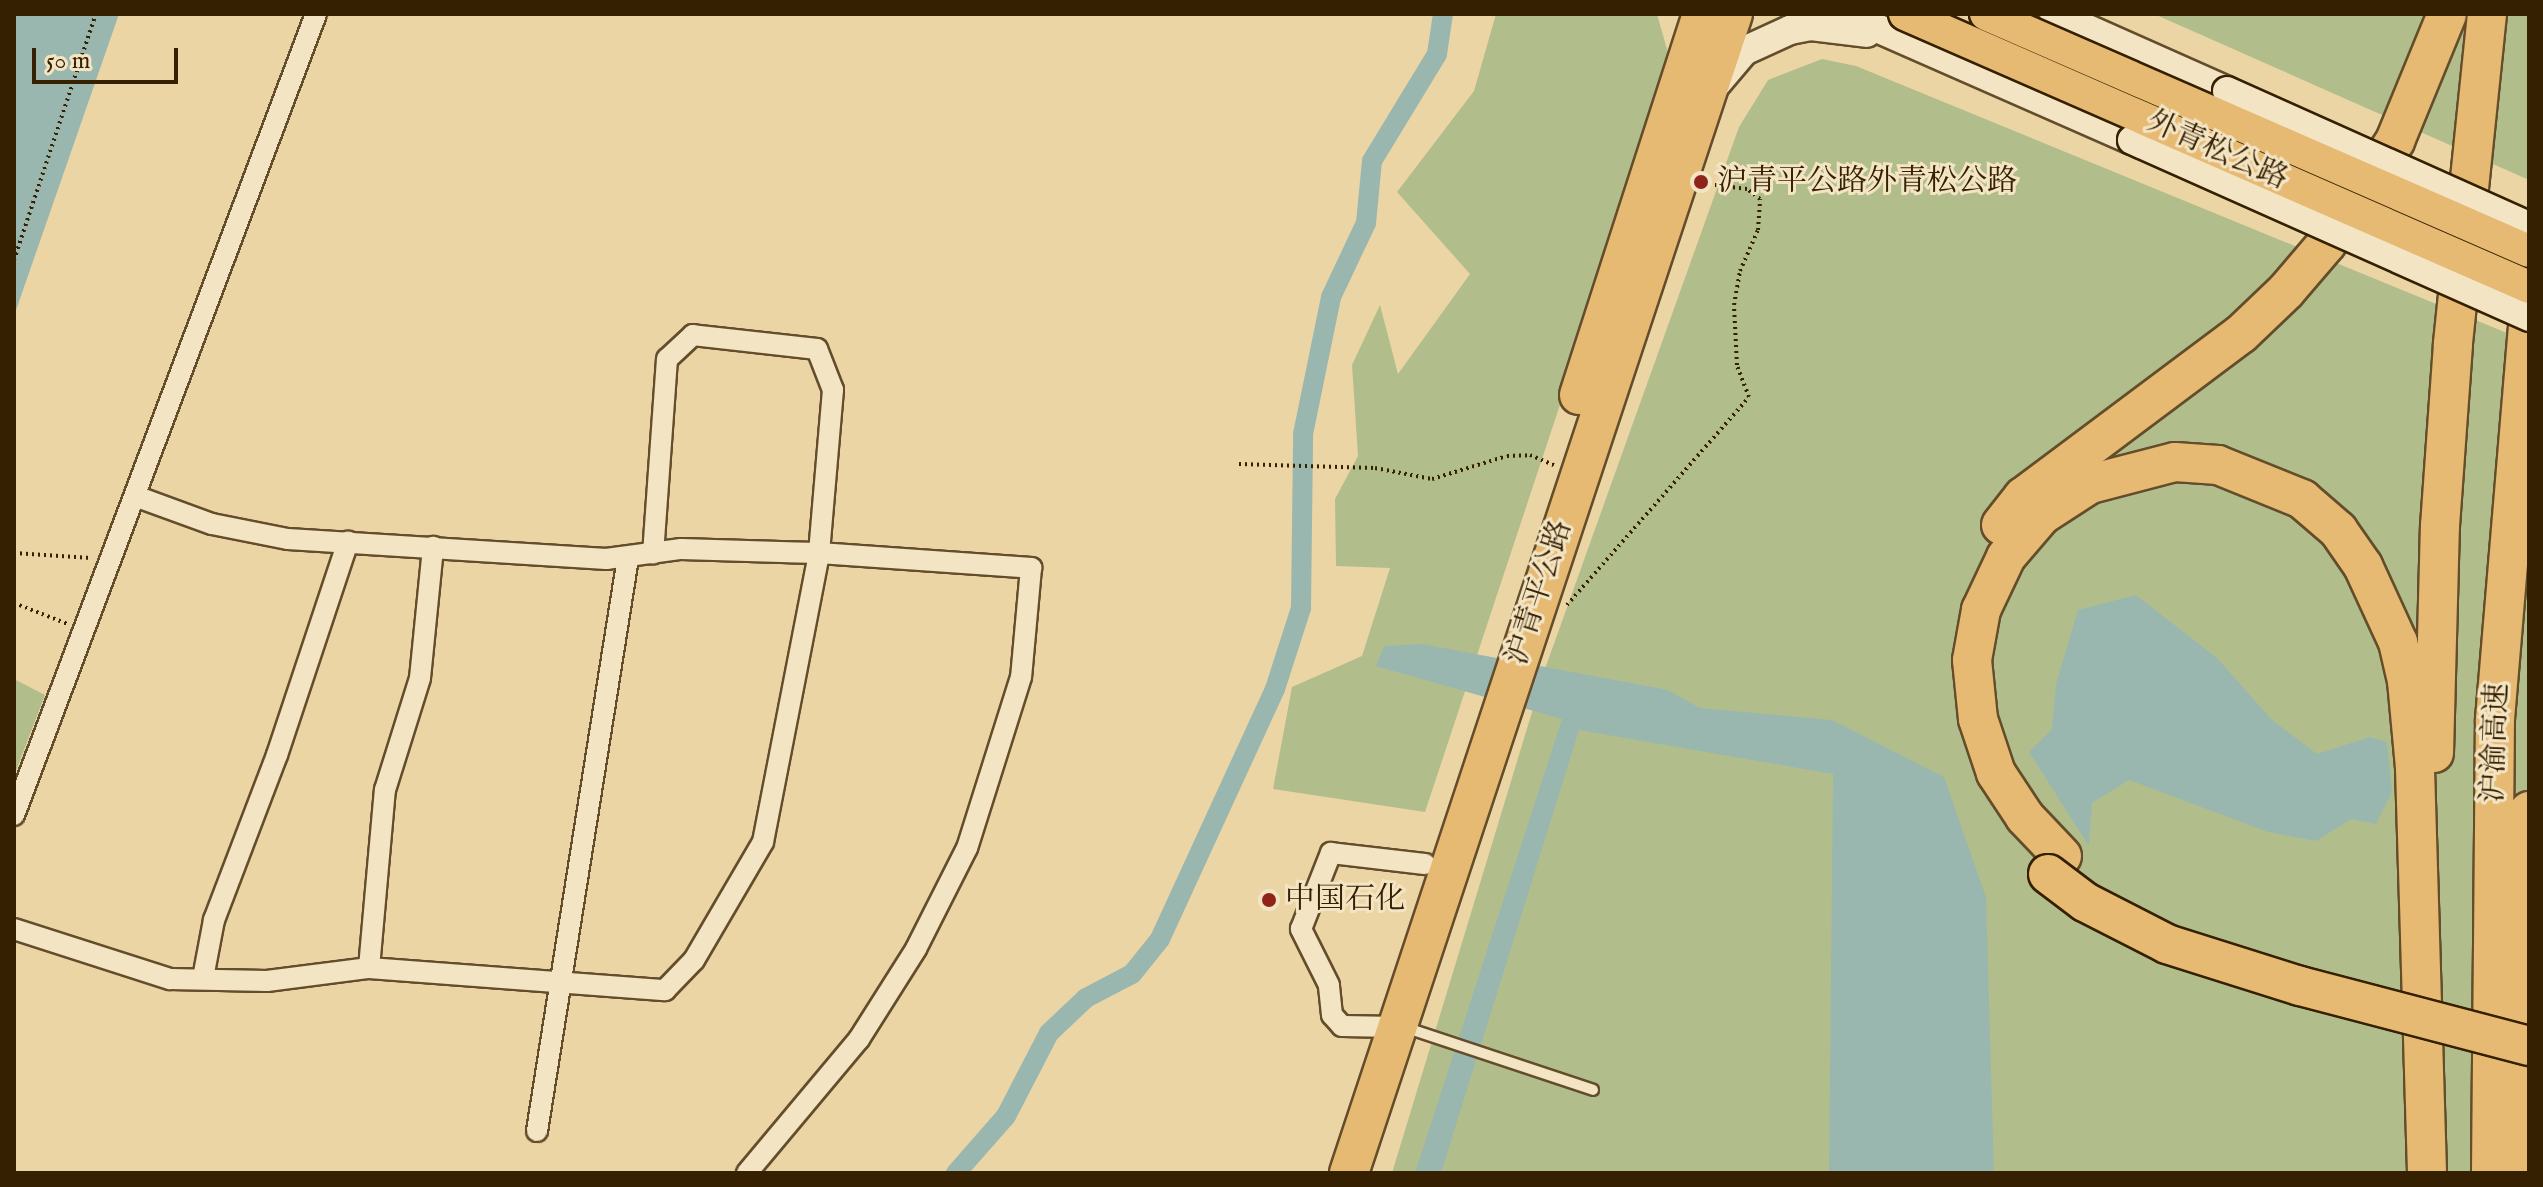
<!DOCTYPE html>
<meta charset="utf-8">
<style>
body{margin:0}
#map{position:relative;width:2543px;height:1187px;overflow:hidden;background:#ecd5a5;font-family:"IM FELL English","Noto Serif SC",serif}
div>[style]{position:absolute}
.green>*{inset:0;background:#b1be8b}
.water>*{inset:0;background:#9ab7af}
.canal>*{height:20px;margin:-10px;padding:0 10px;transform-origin:10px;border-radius:10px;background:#9ab7af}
.path>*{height:4px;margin-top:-2px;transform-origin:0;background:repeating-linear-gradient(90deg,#352002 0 2px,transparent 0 6px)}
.roads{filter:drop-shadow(2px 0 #634d2b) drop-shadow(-2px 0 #634d2b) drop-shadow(0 2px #634d2b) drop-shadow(0 -2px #634d2b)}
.lane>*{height:10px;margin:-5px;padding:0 5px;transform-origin:5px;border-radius:5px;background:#f3e4c4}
.street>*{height:20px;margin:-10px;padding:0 10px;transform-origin:10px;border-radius:10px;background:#f3e4c4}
.secondary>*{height:28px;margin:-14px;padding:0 14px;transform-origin:14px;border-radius:14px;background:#f3e4c4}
.highway>*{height:38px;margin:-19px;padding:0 19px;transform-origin:19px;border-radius:19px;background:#e6ba72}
.bridges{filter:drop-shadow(2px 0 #352002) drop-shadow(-2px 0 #352002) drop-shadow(0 2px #352002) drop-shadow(0 -2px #352002)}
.secondary-bridge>*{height:28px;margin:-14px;padding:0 14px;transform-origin:14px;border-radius:14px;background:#f3e4c4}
.primary-bridge>*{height:32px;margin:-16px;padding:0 16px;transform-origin:16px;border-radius:16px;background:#e6ba72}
.highway-bridge>*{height:38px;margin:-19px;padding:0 19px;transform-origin:19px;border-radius:19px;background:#e6ba72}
.dots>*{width:22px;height:22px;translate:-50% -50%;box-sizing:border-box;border:4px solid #f3e4c4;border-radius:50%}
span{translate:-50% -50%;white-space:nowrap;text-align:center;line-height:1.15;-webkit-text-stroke:6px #f3e4c4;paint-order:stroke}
.street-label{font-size:30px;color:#352002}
.poi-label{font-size:30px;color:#352002}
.left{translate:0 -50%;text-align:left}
.frame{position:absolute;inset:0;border:16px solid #352002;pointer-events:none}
.scale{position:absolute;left:32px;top:48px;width:146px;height:36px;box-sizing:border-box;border:4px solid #352002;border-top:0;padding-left:10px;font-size:24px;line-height:28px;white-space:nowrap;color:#352002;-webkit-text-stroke:6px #f3e4c4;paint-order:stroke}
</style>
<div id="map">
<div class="green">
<i style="clip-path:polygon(1496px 14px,1657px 14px,1672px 67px,1425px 812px,1273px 789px,1292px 687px,1362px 656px,1390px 568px,1336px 566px,1335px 499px,1358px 456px,1352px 365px,1380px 305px,1398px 374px,1470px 274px,1397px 192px,1474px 91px)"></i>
<i style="clip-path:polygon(2154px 14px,2529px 14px,2529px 180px)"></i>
<i style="clip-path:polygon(1822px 59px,1856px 66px,2529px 342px,2529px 1173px,1392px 1173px,1546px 666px,1739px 127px,1768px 80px)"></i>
<i style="clip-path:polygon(14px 679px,45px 695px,14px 776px)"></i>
</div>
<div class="water">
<i style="clip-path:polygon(14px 14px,119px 14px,14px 316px)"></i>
<i style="clip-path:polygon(2136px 595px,2217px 658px,2272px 720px,2317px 754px,2370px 737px,2387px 742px,2392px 792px,2376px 824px,2351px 819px,2316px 841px,2268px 832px,2129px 780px,2092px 803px,2089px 846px,2029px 752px,2052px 729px,2056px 684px,2078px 610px)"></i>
<i style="clip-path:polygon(1422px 644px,1668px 690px,1700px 708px,1832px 720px,1944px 777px,1986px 897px,1994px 1173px,1829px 1173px,1833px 774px,1579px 730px,1441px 1173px,1415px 1173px,1562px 719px,1376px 666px,1384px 646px)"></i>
</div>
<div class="canal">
<i style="left:956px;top:1173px;width:76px;rotate:-48.7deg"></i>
<i style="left:1006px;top:1116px;width:93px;rotate:-62.6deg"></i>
<i style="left:1049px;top:1033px;width:51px;rotate:-43.4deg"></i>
<i style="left:1086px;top:998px;width:52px;rotate:-27.6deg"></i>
<i style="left:1132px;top:974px;width:45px;rotate:-51.3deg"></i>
<i style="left:1160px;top:939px;width:275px;rotate:-65.3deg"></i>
<i style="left:1275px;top:689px;width:85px;rotate:-72.2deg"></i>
<i style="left:1301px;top:608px;width:174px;rotate:-89.3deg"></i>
<i style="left:1303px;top:434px;width:140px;rotate:-78.4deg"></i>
<i style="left:1331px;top:297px;width:82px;rotate:-64.7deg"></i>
<i style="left:1366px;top:223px;width:62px;rotate:-84.5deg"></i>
<i style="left:1372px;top:161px;width:125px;rotate:-58.7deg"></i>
<i style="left:1437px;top:54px;width:40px;rotate:-81.5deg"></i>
</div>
<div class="path">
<i style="left:14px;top:260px;width:259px;rotate:-71.6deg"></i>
<i style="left:1239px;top:464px;width:136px;rotate:1.7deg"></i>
<i style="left:1375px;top:468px;width:58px;rotate:10.9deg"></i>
<i style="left:1432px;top:479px;width:78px;rotate:-17deg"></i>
<i style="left:1507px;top:456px;width:23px;rotate:-2deg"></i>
<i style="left:1530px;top:455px;width:26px;rotate:23deg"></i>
<i style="left:14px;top:553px;width:77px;rotate:3.7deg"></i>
<i style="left:14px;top:603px;width:58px;rotate:21.3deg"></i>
<i style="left:1567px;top:605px;width:276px;rotate:-48.8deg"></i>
<i style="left:1749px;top:397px;width:34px;rotate:-111deg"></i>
<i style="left:1737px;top:365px;width:60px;rotate:-92.9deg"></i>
<i style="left:1734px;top:305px;width:35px;rotate:-80deg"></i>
<i style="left:1740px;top:271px;width:45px;rotate:-66.3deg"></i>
<i style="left:1758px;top:230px;width:31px;rotate:-86deg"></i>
<i style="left:1760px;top:199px;width:16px;rotate:-142deg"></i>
<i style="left:1747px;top:189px;width:40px;rotate:-172.9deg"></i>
</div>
<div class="roads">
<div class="lane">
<i style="left:1407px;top:1028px;width:196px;rotate:18.4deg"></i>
</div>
<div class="street">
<i style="left:135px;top:496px;width:82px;rotate:20deg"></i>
<i style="left:212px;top:524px;width:77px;rotate:11.2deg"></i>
<i style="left:288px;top:539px;width:319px;rotate:3.6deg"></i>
<i style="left:606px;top:559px;width:76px;rotate:-7.6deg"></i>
<i style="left:681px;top:549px;width:138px;rotate:1.7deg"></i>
<i style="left:819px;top:553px;width:213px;rotate:4deg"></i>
<i style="left:1031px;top:568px;width:109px;rotate:95.2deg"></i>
<i style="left:1021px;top:677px;width:179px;rotate:107.5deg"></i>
<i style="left:967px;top:848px;width:113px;rotate:116.8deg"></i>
<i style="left:916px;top:949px;width:107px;rotate:122.3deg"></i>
<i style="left:859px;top:1039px;width:175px;rotate:129.9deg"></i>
<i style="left:14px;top:815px;width:856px;rotate:-69.34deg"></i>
<i style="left:14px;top:929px;width:164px;rotate:17.8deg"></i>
<i style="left:170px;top:979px;width:97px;rotate:1.2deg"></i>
<i style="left:267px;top:981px;width:103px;rotate:-7.3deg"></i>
<i style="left:369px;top:968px;width:297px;rotate:4.3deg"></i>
<i style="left:665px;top:990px;width:42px;rotate:-46deg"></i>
<i style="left:694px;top:960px;width:137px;rotate:-59.7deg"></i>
<i style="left:763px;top:842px;width:294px;rotate:-79deg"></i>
<i style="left:819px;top:553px;width:164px;rotate:-85.1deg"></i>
<i style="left:833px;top:390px;width:44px;rotate:-111.3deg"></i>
<i style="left:817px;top:349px;width:125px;rotate:-173.6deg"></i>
<i style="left:693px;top:335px;width:35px;rotate:137deg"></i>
<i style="left:667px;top:359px;width:195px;rotate:94.1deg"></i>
<i style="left:369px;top:968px;width:179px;rotate:-84.9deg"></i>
<i style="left:385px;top:790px;width:117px;rotate:-72.6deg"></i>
<i style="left:420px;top:678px;width:132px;rotate:-84.3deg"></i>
<i style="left:203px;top:978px;width:59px;rotate:-79.3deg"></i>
<i style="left:214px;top:920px;width:177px;rotate:-69.1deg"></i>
<i style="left:277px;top:755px;width:225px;rotate:-71.6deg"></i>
<i style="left:1397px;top:1027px;width:55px;rotate:-179deg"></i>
<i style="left:1342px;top:1026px;width:15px;rotate:-132deg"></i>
<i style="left:1332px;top:1015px;width:30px;rotate:-96deg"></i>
<i style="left:1329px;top:985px;width:63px;rotate:-116.6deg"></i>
<i style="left:1301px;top:929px;width:82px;rotate:-68.5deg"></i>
<i style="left:1331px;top:853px;width:95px;rotate:6.7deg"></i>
<i style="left:537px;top:1131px;width:580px;rotate:-80.98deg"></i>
</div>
<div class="secondary">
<i style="left:1845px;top:14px;width:313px;rotate:23.7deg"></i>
<i style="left:2054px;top:14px;width:189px;rotate:24deg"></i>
<i style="left:1717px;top:83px;width:42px;rotate:-49.8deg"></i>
<i style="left:1744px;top:51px;width:51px;rotate:-24.5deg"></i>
<i style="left:1790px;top:30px;width:21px;rotate:-11deg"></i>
<i style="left:1811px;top:26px;width:56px;rotate:7.1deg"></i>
</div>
<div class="highway">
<i style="left:1579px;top:395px;width:400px;rotate:-72.1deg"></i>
<i style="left:2001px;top:525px;width:36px;rotate:-52deg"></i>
<i style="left:2023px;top:497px;width:272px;rotate:-36.8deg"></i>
<i style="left:2241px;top:334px;width:62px;rotate:-43.7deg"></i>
<i style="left:2286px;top:291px;width:63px;rotate:-49.5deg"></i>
<i style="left:2327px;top:243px;width:123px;rotate:-56.3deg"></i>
<i style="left:2395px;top:141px;width:137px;rotate:-67.7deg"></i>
<i style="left:2434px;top:753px;width:227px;rotate:-88.5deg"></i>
<i style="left:2440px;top:526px;width:183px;rotate:-85.9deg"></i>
<i style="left:2453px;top:343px;width:331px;rotate:-84.1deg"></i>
<i style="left:2062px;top:856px;width:54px;rotate:-133.5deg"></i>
<i style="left:2025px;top:817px;width:53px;rotate:-123.4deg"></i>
<i style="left:1996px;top:773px;width:57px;rotate:-108.4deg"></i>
<i style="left:1978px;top:719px;width:59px;rotate:-95.8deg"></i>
<i style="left:1972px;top:660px;width:51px;rotate:-79.8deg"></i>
<i style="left:1981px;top:610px;width:59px;rotate:-64.7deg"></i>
<i style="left:2006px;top:557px;width:55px;rotate:-49.4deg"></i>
<i style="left:2042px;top:515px;width:57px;rotate:-32.9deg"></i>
<i style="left:2090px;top:484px;width:88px;rotate:-14.5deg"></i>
<i style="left:2175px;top:462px;width:43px;rotate:4deg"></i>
<i style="left:2218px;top:465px;width:91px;rotate:22deg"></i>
<i style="left:2302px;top:499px;width:48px;rotate:40.7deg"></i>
<i style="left:2338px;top:530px;width:44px;rotate:55.2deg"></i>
<i style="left:2363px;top:566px;width:84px;rotate:65.3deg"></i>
<i style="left:2398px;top:642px;width:40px;rotate:77deg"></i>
<i style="left:2407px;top:681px;width:87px;rotate:84.7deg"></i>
<i style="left:2415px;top:768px;width:405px;rotate:88.3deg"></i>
<i style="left:1349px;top:1173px;width:1221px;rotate:-71.67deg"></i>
<i style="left:2491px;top:1173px;width:454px;rotate:-89.5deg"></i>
<i style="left:2495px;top:719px;width:405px;rotate:-85.2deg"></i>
<i style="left:2527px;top:1173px;width:362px;rotate:-89.7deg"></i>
</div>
</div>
<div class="bridges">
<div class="secondary-bridge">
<i style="left:2227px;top:91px;width:331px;rotate:24.1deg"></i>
<i style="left:2132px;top:140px;width:435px;rotate:24deg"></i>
</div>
<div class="primary-bridge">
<i style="left:1905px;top:14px;width:681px;rotate:23.63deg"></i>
<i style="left:1986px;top:14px;width:592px;rotate:23.58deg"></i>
</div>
<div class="highway-bridge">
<i style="left:2048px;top:874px;width:46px;rotate:37.1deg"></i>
<i style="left:2085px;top:902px;width:92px;rotate:27.1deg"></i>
<i style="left:2167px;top:944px;width:139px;rotate:17.5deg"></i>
<i style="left:2300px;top:986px;width:237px;rotate:14.7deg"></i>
</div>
</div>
<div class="dots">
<i style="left:1701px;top:182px;background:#8f2418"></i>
<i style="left:1269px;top:900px;background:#8f2418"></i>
</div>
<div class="street-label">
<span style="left:2217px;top:151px;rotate:24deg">外青松公路</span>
<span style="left:1540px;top:593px;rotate:-72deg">沪青平公路</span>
<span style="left:2496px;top:743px;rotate:-88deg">沪渝高速</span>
</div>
<div class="poi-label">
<span class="left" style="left:1717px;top:182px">沪青平公路外青松公路</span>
<span class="left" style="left:1285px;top:900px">中国石化</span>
</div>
<div class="frame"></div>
<div class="scale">50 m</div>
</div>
